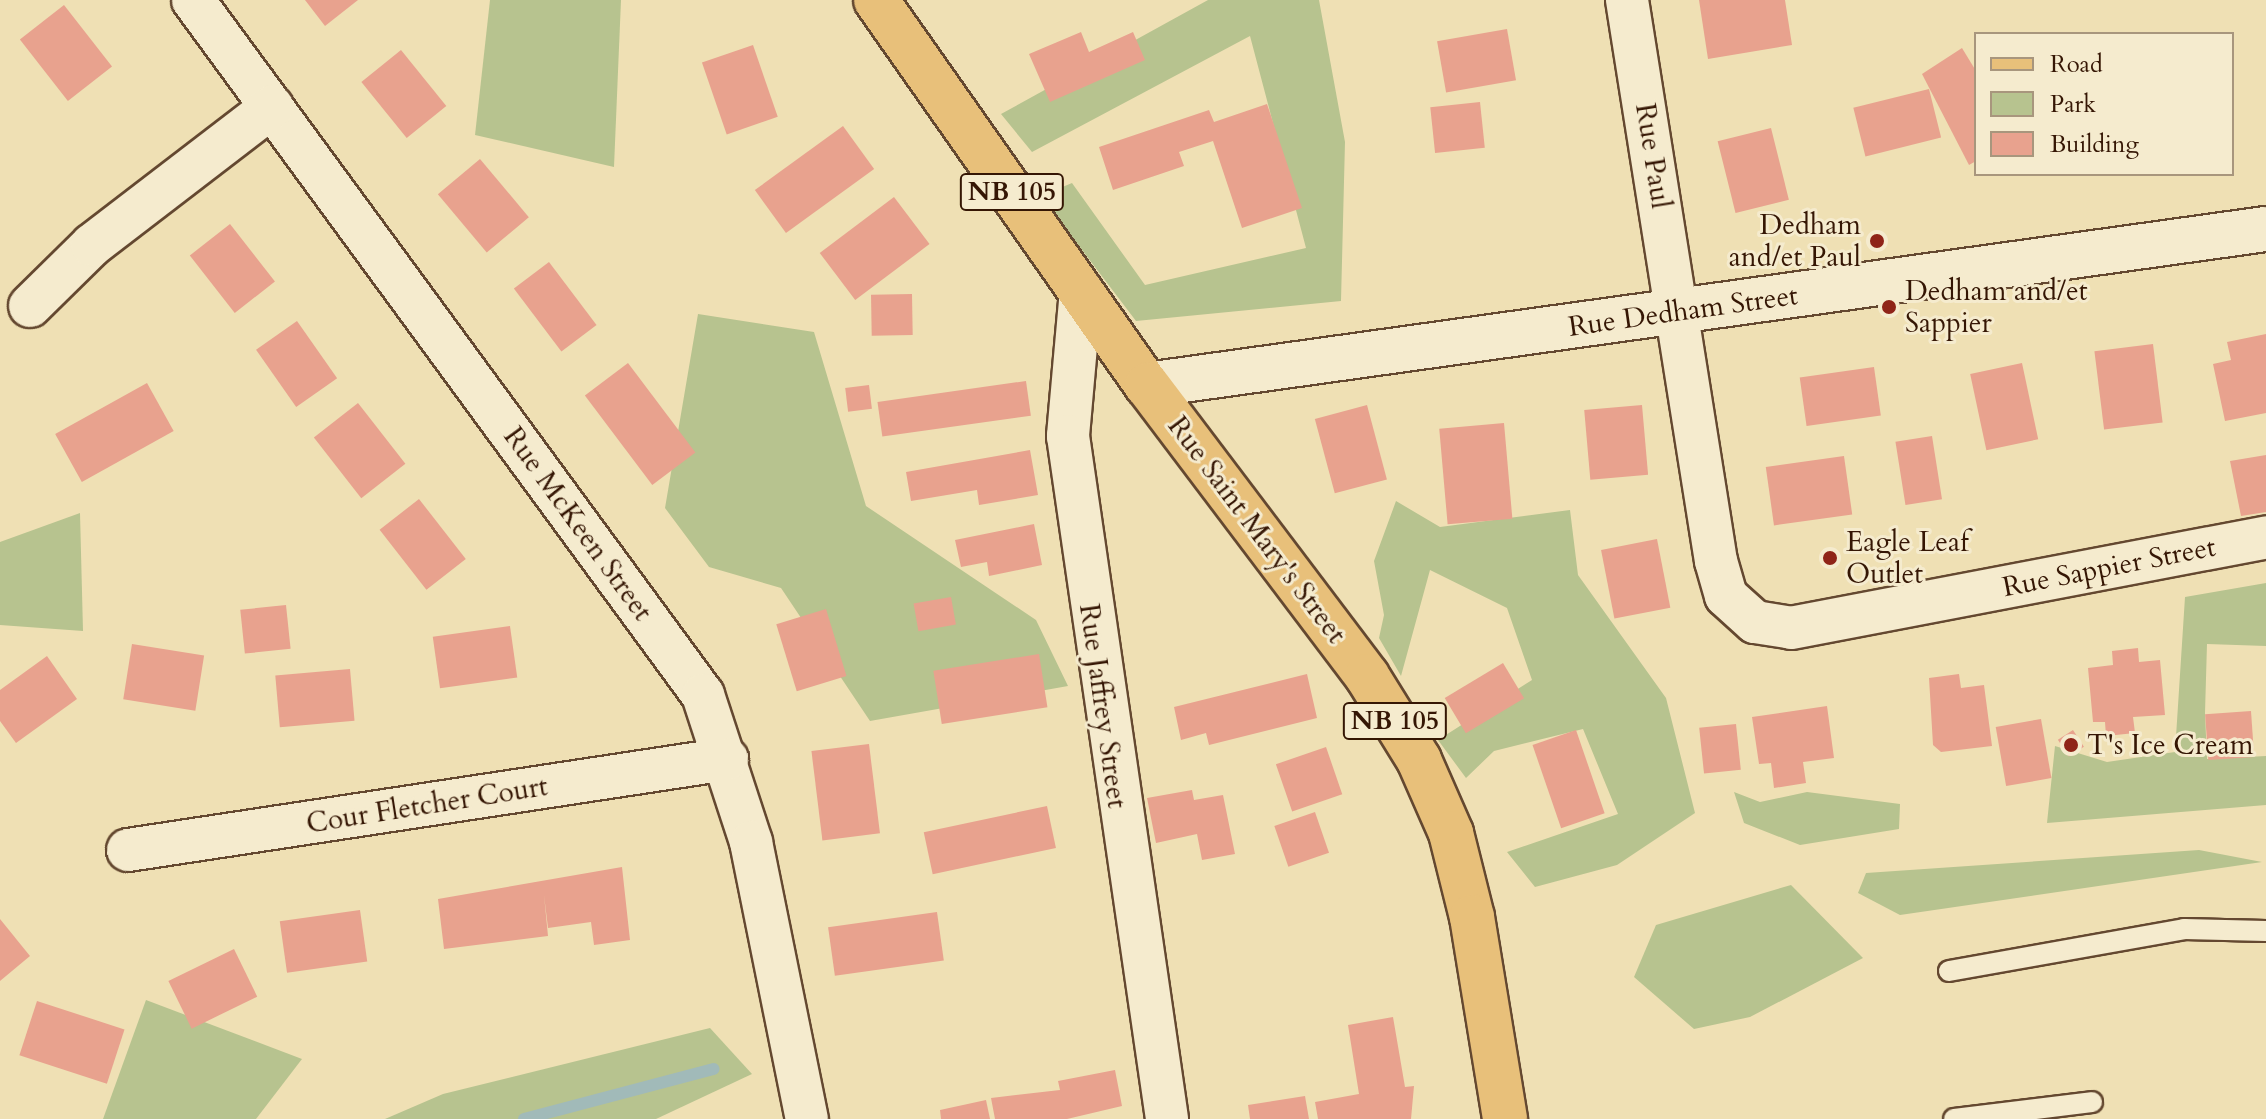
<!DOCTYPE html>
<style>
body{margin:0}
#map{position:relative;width:2266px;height:1119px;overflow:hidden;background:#efe0b4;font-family:Cardo,serif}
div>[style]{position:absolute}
.green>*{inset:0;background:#b7c38f}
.stream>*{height:12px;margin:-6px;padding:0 6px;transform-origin:6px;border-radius:6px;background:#a1bab9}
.building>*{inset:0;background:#e8a28e;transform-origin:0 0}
.roads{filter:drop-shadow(2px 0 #644830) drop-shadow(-2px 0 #644830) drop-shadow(0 2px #644830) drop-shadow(0 -2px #644830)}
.lane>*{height:20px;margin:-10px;padding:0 10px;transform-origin:10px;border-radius:10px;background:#f5ebce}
.street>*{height:42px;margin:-21px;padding:0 21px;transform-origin:21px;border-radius:21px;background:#f5ebce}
.secondary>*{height:44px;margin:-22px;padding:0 22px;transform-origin:22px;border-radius:22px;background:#f5ebce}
.primary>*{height:44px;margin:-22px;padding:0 22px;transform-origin:22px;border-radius:22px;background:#e8c07a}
.dots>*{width:22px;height:22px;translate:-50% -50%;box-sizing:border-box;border:4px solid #f5ebce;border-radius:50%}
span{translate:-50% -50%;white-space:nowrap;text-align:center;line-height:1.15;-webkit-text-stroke:6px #f5ebce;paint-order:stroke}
.shield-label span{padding:2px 6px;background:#f5ebce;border:2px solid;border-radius:6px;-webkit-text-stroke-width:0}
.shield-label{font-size:26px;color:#351604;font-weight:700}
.street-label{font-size:28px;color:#351604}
.poi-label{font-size:28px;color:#351604}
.right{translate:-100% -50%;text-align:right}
.left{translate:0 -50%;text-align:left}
.legend{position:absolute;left:1974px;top:32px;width:260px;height:144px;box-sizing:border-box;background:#f5ebce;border:2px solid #a8967d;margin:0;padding:10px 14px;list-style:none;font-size:24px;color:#351604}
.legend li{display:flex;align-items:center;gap:16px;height:40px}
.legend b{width:40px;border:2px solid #a8967d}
</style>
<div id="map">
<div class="green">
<i style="clip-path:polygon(490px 0,621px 0,614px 167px,475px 135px)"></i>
<i style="clip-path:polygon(1208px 0,1319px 0,1345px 142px,1341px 301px,1136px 321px,1041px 196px,1072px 183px,1145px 285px,1306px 248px,1250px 36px,1032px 152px,1001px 114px)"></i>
<i style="clip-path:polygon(698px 314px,814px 332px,866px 506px,1036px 620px,1068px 686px,870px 721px,781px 588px,709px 567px,665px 508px)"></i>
<i style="clip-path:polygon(1396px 501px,1440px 527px,1570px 510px,1578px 575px,1666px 698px,1695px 813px,1617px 865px,1535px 887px,1507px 852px,1618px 814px,1583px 729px,1494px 751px,1466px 778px,1438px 740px,1532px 680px,1507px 608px,1430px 570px,1401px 676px,1379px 638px,1384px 615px,1374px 561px)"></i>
<i style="clip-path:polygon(80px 513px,83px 631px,0 625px,0 542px)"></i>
<i style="clip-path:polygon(2266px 583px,2266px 646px,2207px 644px,2205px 713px,2207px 759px,2266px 756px,2266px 805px,2047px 823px,2055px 746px,2107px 762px,2175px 752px,2185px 597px)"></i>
<i style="clip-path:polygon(1734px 792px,1760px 802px,1807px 792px,1900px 804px,1899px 829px,1800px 845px,1744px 823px)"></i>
<i style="clip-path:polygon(2199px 850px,2262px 862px,1900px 915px,1858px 893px,1866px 873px)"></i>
<i style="clip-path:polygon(1791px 885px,1863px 958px,1750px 1017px,1694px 1029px,1634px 977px,1656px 925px)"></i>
<i style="clip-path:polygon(146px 1000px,302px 1059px,256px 1119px,103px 1119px)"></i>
<i style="clip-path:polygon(710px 1028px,752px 1074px,656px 1119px,385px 1119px,443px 1094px)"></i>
</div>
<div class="stream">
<i style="left:524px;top:1119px;width:196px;rotate:-14.8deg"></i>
</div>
<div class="building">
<i style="clip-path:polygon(305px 0,358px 0,325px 26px)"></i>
<i style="clip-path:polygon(1699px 0,1785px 0,1792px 45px,1708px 59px)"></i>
<i style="left:64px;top:5px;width:78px;height:56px;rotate:52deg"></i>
<i style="left:1507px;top:29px;width:52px;height:71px;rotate:80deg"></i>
<i style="clip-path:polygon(1081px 32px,1089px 52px,1133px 32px,1145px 60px,1050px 102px,1029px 54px)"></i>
<i style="left:753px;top:45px;width:76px;height:54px;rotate:71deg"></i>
<i style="clip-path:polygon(1962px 48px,1976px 71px,1976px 161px,1969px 165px,1922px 74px)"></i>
<i style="left:401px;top:50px;width:72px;height:51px;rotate:51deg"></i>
<i style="left:1929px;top:89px;width:50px;height:78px;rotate:76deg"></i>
<i style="left:1480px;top:102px;width:46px;height:50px;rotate:84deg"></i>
<i style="clip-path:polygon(1267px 104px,1302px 208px,1242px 228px,1213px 141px,1179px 152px,1184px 166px,1113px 190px,1099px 147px,1209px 110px,1214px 122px)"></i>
<i style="left:843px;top:126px;width:53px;height:109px;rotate:54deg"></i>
<i style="left:1771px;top:128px;width:74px;height:55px;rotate:76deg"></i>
<i style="left:480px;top:159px;width:76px;height:55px;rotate:50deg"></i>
<i style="left:894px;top:197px;width:59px;height:93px;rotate:53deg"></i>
<i style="left:230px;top:224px;width:73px;height:51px;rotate:52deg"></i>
<i style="left:549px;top:262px;width:79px;height:44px;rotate:53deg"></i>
<i style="left:912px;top:294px;width:41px;height:41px;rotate:89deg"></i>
<i style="left:297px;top:321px;width:70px;height:50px;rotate:55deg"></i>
<i style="clip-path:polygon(2266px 334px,2266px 413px,2225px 421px,2213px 364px,2231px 360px,2227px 342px)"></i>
<i style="left:2153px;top:344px;width:79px;height:59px;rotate:83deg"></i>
<i style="left:628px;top:363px;width:112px;height:54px;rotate:53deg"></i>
<i style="left:2022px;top:363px;width:78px;height:53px;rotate:78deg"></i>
<i style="left:1874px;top:367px;width:49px;height:75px;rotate:82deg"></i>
<i style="left:1026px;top:381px;width:35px;height:150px;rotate:82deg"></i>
<i style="left:147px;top:383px;width:55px;height:105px;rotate:61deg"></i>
<i style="left:869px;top:385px;width:24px;height:24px;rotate:83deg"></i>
<i style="left:358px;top:403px;width:77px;height:56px;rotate:52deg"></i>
<i style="left:1367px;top:405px;width:77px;height:54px;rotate:75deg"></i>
<i style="left:1642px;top:405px;width:70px;height:58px;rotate:85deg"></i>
<i style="left:1504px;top:423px;width:96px;height:65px;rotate:85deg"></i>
<i style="left:1932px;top:436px;width:64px;height:37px;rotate:81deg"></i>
<i style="clip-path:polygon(1030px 450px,1038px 495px,979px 505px,977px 490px,911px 501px,906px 472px)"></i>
<i style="clip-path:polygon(2266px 455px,2266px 512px,2241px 516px,2230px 461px)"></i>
<i style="left:1844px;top:456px;width:59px;height:79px;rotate:82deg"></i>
<i style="left:419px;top:499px;width:76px;height:50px;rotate:52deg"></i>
<i style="clip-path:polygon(1034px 524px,1042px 565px,989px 576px,987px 562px,961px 567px,955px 540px)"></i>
<i style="left:1657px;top:539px;width:70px;height:57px;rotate:79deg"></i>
<i style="left:951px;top:597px;width:28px;height:38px;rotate:80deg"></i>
<i style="left:286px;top:605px;width:44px;height:46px;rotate:84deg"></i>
<i style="left:826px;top:609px;width:70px;height:52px;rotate:73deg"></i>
<i style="left:510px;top:626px;width:52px;height:78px;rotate:82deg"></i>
<i style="left:132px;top:644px;width:73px;height:56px;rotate:9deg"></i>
<i style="clip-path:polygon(2138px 648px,2139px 662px,2160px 660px,2165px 715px,2133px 717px,2135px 733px,2106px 736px,2105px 722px,2093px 722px,2088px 668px,2113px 665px,2112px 651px)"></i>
<i style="left:1039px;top:654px;width:54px;height:107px;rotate:81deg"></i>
<i style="clip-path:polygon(47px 656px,77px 699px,16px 743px,0 721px,0 690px)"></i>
<i style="left:1503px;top:663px;width:41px;height:68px;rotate:59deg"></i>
<i style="left:350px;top:669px;width:52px;height:75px;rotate:85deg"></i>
<i style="clip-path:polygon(1307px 674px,1317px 718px,1209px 745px,1206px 733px,1181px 740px,1174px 707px)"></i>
<i style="clip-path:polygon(1959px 674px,1961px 688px,1984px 685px,1992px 746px,1941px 752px,1933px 745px,1929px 678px)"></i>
<i style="clip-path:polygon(1827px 706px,1834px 758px,1803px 762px,1806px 783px,1774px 788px,1771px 763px,1759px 764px,1752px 717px)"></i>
<i style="left:2251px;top:711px;width:46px;height:46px;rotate:86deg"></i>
<i style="left:2041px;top:719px;width:60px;height:46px;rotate:80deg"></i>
<i style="left:1736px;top:724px;width:46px;height:37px;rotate:84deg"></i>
<i style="left:1576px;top:730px;width:88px;height:46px;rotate:71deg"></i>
<i style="left:2073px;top:730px;width:20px;height:18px;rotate:57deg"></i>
<i style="left:869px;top:744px;width:90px;height:58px;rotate:83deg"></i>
<i style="left:1326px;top:747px;width:50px;height:53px;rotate:71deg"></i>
<i style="clip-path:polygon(1192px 790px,1194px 800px,1223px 795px,1235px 854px,1202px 860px,1197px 834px,1156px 843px,1147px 798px)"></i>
<i style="left:1047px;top:806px;width:43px;height:126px;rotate:78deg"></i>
<i style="left:1315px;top:812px;width:43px;height:43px;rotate:71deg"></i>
<i style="clip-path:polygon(622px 867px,630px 940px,594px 945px,591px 922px,548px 928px,544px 895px,548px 936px,444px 949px,438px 899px)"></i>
<i style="left:360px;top:910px;width:52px;height:81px;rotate:82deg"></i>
<i style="left:937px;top:912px;width:49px;height:110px;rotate:82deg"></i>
<i style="clip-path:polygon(0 919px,30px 956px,0 981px)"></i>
<i style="left:234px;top:949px;width:53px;height:73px;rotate:64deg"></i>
<i style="left:37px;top:1001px;width:92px;height:57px;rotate:18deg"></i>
<i style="clip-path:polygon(1393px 1017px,1405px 1087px,1414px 1086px,1411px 1119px,1318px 1119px,1315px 1102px,1359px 1094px,1348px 1025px)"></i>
<i style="clip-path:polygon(1115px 1070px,1122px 1106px,1067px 1119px,995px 1119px,991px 1098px,1060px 1090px,1058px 1081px)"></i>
<i style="clip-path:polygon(1305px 1096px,1309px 1119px,1250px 1119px,1248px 1105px)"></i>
<i style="clip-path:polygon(986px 1100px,990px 1119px,941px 1119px,940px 1110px)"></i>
</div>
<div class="roads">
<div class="lane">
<i style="left:1949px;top:971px;width:239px;rotate:-10.1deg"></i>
<i style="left:2184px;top:929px;width:82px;rotate:1.4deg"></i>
<i style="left:1954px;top:1119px;width:139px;rotate:-7deg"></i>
</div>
<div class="street">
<i style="left:193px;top:0;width:862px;rotate:53.73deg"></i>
<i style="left:703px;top:695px;width:155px;rotate:71.9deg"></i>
<i style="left:751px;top:842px;width:283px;rotate:78.6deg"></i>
<i style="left:1627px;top:0;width:568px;rotate:80.99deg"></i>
<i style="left:1716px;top:561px;width:36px;rotate:74deg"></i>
<i style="left:1726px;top:596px;width:39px;rotate:42deg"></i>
<i style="left:1755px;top:622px;width:36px;rotate:9deg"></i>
<i style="left:1791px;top:628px;width:484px;rotate:-10.8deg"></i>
<i style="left:1081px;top:290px;width:147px;rotate:95.1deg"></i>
<i style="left:1068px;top:436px;width:690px;rotate:81.75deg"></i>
<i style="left:30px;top:306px;width:87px;rotate:-44.5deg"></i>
<i style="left:92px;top:245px;width:227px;rotate:-37.5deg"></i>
<i style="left:128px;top:850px;width:606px;rotate:-8.64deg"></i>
</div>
<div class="secondary">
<i style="left:1147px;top:385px;width:1130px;rotate:-7.94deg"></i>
</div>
<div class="primary">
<i style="left:876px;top:0;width:471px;rotate:54.9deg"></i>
<i style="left:1147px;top:385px;width:365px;rotate:52.9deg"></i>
<i style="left:1367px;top:676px;width:99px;rotate:58.2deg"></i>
<i style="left:1419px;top:760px;width:80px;rotate:66.3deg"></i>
<i style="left:1451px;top:833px;width:87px;rotate:76deg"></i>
<i style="left:1472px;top:917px;width:205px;rotate:80.7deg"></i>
</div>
</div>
<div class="dots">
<i style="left:1877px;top:241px;background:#8f2418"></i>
<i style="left:1889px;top:307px;background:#8f2418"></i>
<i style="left:1830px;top:558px;background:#8f2418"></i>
<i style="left:2071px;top:745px;background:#8f2418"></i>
</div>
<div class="shield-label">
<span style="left:1012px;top:192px">NB 105</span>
<span style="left:1395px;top:721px">NB 105</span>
</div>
<div class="street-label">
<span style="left:1653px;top:156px;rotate:81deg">Rue Paul</span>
<span style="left:1683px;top:311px;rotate:-8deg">Rue Dedham Street</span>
<span style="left:578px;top:524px;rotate:54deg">Rue McKeen Street</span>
<span style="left:1257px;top:530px;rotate:53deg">Rue Saint Mary's Street</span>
<span style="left:2109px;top:567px;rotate:-11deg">Rue Sappier Street</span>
<span style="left:1103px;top:706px;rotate:82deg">Rue Jaffrey Street</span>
<span style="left:427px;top:805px;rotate:-9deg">Cour Fletcher Court</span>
</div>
<div class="poi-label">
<span class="right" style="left:1861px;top:241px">Dedham<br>and/et Paul</span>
<span class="left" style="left:1905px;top:307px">Dedham and/et<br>Sappier</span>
<span class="left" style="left:1846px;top:558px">Eagle Leaf<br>Outlet</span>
<span class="left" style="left:2087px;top:745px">T's Ice Cream</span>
</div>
<ul class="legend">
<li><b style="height:10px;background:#e8c07a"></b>Road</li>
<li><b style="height:22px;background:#b7c38f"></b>Park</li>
<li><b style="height:22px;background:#e8a28e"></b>Building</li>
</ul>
</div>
